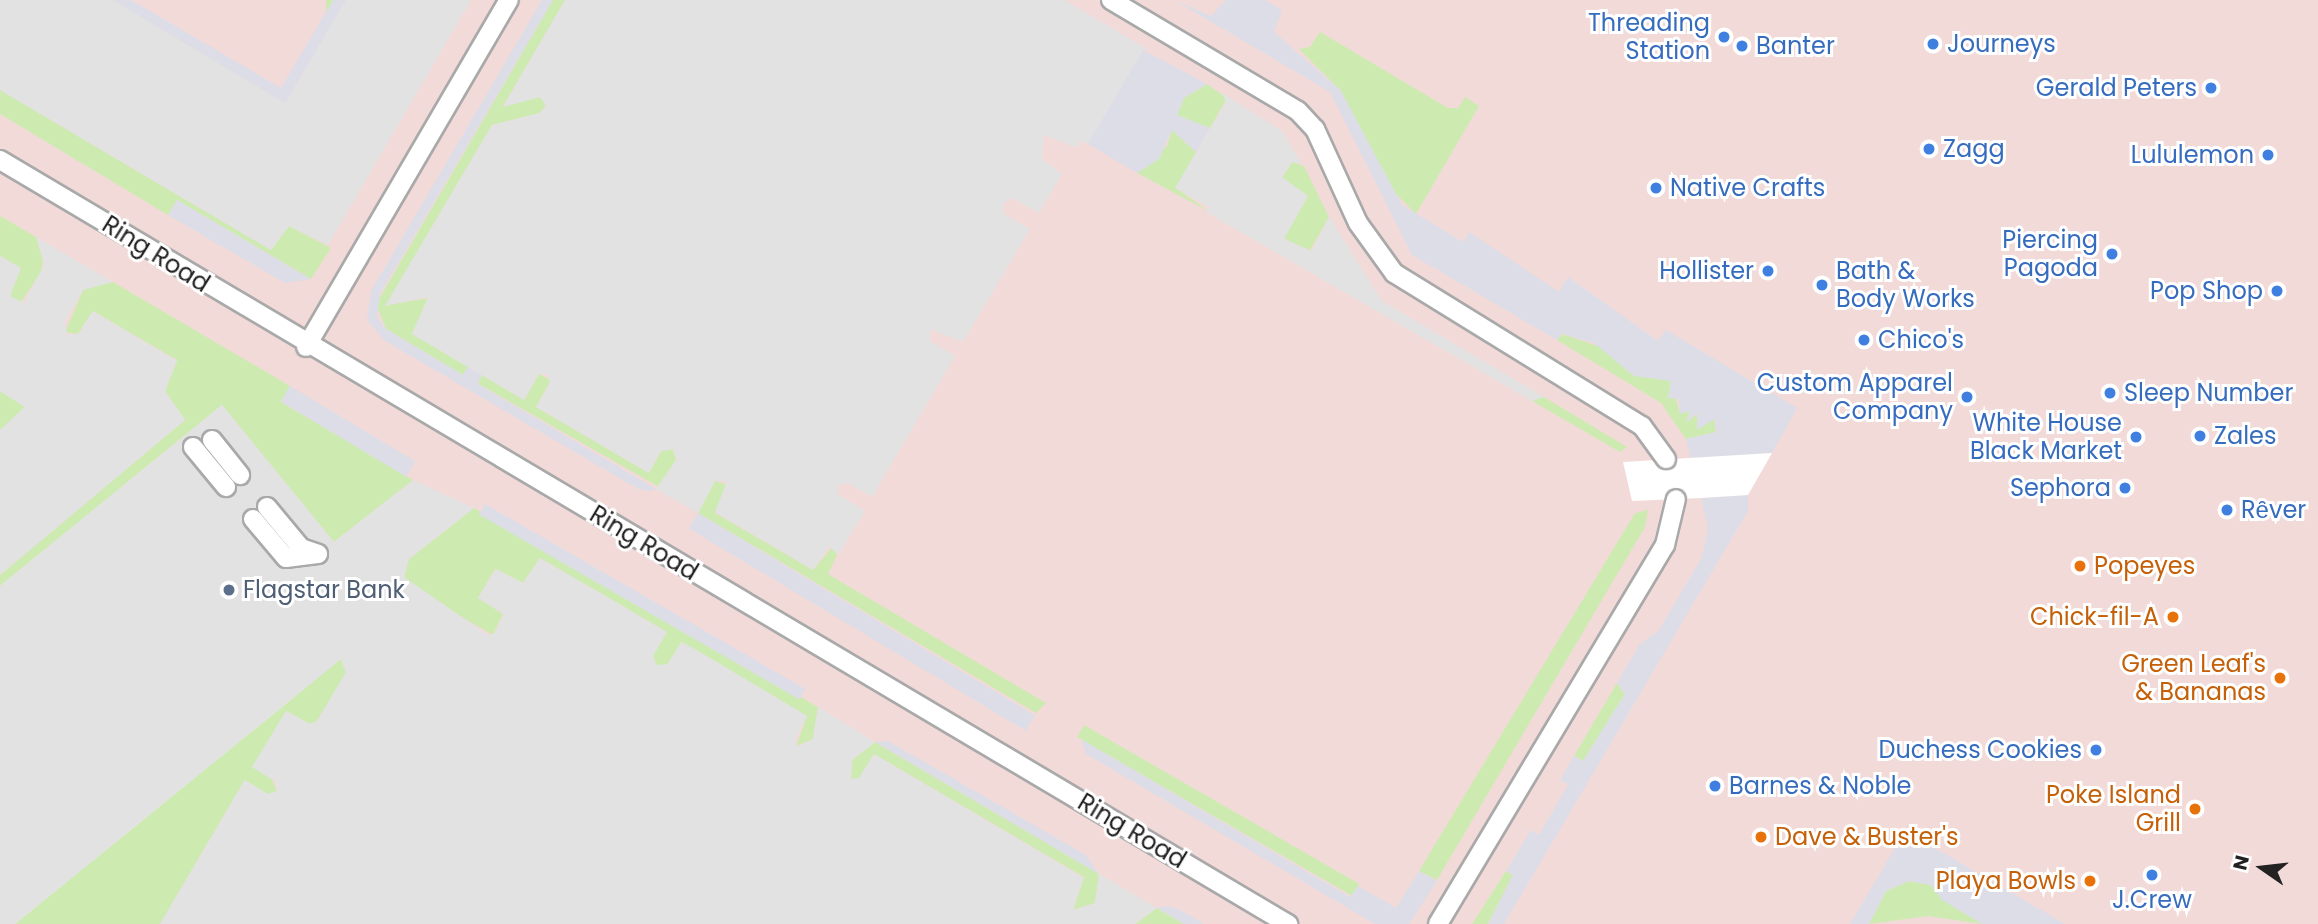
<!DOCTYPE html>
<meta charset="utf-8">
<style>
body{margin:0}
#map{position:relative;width:2318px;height:924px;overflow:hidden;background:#f2efe9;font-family:Poppins,sans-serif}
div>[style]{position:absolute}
.commercial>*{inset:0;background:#f2dad9}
.grass>*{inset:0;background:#cdebb0;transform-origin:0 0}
.parking>*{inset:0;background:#e2e2e2}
.plaza>*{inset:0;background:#dddde8;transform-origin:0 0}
.pier>*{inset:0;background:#fff}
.roads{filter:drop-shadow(2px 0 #a9a9a9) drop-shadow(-2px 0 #a9a9a9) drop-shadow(0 2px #a9a9a9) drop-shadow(0 -2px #a9a9a9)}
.lane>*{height:18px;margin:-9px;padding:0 9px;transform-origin:9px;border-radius:9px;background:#fff}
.dots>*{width:19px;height:19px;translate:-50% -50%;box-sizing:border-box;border:4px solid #fff;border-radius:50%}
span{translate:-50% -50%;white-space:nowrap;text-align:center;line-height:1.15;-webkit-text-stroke:6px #fff;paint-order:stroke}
.shop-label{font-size:24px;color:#366cbe}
.right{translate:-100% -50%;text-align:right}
.left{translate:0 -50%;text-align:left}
.street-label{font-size:24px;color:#222}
.food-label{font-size:24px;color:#c56008}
.service-label{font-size:24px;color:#4e5e75}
.north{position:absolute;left:2227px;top:833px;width:70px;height:70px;-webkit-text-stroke:5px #fff;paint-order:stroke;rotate:284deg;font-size:19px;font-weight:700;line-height:28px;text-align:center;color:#222}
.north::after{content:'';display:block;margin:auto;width:24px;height:32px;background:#222;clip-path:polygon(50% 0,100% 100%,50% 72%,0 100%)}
</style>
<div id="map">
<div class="commercial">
<i style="clip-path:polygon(0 0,2318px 0,2318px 924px,15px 924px,297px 696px,222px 405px,0 586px)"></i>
</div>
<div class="grass">
<i style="left:326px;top:0;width:7px;height:99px"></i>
<i style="clip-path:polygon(553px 0,565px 0,503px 106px,540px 97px,546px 105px,540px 113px,492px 125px,386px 305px,429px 298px,412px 334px,468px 367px,463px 375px,386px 329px,376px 304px)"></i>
<i style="clip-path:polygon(1320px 32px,1448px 108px,1458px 108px,1465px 97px,1479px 106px,1416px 214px,1390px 188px,1341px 91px,1299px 49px,1310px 47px)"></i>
<i style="clip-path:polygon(1207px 84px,1227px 98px,1210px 128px,1199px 128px,1177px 115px,1184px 98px)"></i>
<i style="clip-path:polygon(0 90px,271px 250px,289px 226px,331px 248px,311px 279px,177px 200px,168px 215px,0 114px)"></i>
<i style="clip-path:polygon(1172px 130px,1196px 152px,1176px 188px,1210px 212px,1137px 173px,1167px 146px)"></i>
<i style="clip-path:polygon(1292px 162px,1304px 166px,1329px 217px,1309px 252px,1284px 238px,1308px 196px,1282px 178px)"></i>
<i style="clip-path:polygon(0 216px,36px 237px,45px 251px,41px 272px,20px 304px,10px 296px,20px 268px,0 256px)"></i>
<i style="clip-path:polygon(98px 281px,113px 282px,290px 386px,281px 402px,413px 480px,334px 542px,222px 405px,0 586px,0 575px,185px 420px,165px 391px,177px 360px,93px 311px,78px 334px,65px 332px,83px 290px)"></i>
<i style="clip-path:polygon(1562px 334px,1601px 347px,1630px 373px,1671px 381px,1680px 413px,1690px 411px,1687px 422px,1697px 414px,1714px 419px,1716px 432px,1686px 439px,1661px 403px,1557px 340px)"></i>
<i style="clip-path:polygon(539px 374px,551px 380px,536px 407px,649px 473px,661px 451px,673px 449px,676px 460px,659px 487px,477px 383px,482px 375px,524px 400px)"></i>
<i style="clip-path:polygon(0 391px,25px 407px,0 430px)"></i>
<i style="clip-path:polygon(1539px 396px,1544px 397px,1627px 447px,1620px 452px,1532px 401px)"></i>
<i style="clip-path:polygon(715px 481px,729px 485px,715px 513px,813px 570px,834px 545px,838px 553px,828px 574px,1046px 703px,1036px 713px,698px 513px)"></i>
<i style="clip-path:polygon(474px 508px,818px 707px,813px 739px,796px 746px,807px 716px,682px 642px,666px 666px,656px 665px,653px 655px,667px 632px,540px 558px,523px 583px,495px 569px,478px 598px,503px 614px,493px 635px,409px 587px,404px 577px,409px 559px)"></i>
<i style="clip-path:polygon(1648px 510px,1645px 527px,1437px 880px,1419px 871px,1635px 513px)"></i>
<i style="clip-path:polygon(341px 659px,346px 673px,317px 721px,310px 724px,286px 711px,261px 754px,277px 791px,268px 794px,244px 781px,160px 924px,15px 924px)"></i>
<i style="clip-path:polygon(1617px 683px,1625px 694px,1583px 761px,1574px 756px)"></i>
<i style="left:1084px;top:725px;width:318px;height:14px;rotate:30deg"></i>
<i style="clip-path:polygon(875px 742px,1099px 874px,1095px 903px,1073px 910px,1084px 877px,874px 754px,859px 778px,851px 779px,852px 760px)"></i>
<i style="clip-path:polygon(1506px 871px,1513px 875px,1488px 924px,1472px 924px)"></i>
<i style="clip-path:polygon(1909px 881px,1931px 885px,1944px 901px,1955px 902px,1982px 924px,1928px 916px,1869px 924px,1886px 891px)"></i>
<i style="clip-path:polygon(1157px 908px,1184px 924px,1135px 924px)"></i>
</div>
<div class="parking">
<i style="clip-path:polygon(0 0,113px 0,285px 103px,346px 0,471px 0,328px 245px,289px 226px,271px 250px,0 90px)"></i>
<i style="clip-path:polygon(565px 0,1064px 0,1149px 50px,1143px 50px,1088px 144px,1081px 141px,1077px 148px,1044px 135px,1042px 159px,1062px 174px,1039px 213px,1012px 198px,1003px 204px,1004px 214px,1030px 229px,963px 342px,930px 329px,930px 341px,955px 356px,872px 497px,848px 483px,838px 485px,838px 494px,865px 511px,838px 555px,829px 546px,813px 570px,715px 512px,727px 481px,715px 481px,698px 513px,656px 489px,676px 460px,673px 449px,661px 451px,649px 473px,536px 407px,550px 383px,547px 374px,539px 374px,524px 400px,412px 334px,428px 297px,385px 306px,492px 125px,540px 113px,546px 105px,540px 97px,503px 107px)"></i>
<i style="clip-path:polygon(1222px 93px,1282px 131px,1302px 164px,1292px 162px,1282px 177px,1308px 196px,1284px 239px,1312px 251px,1329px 217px,1382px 301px,1544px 397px,1532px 401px,1206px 212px,1209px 207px,1175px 188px,1226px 102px)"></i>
<i style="clip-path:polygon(36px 237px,113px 282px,83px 290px,65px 321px,67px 335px,78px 334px,93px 311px,177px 361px,165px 391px,185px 420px,0 575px,0 430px,25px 407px,0 391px,0 256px,21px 268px,10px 296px,24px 303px,44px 265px)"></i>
<i style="clip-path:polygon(222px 405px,334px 542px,413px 480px,474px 508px,409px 559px,404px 577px,488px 635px,495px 633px,504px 614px,478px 598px,496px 569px,523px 583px,540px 558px,667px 632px,653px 656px,656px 665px,668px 664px,681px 642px,695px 649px,807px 716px,795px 740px,798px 747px,813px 739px,818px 707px,875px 742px,852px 760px,851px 779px,859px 778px,874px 754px,1084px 878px,1073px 910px,1095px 903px,1099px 874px,1157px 908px,1135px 924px,160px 924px,245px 780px,268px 794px,277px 791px,276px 782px,252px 767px,286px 711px,310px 724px,317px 721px,346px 672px,341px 659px,15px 924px,0 924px,0 586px)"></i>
</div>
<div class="plaza">
<i style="clip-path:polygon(113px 0,131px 0,281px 88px,333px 0,346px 0,285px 103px)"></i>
<i style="clip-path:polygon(542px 0,553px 0,380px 294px,377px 317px,386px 329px,463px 375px,468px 367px,482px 375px,478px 384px,656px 489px,651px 491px,638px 489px,385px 341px,367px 320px,371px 291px)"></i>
<i style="clip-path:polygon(1174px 0,1211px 16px,1226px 0,1265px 0,1282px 10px,1274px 32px,1341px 91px,1402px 205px,1463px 242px,1469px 232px,1559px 292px,1568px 277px,1658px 341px,1666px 330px,1797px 408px,1772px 453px,1691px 459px,1686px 439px,1716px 432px,1715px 419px,1697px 430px,1697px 414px,1686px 422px,1690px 411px,1680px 414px,1679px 399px,1668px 398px,1671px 381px,1634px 376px,1594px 343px,1562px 334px,1557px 340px,1412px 255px,1330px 92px)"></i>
<i style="clip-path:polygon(1143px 50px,1207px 84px,1184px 98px,1177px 115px,1210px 128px,1196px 152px,1172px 130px,1159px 159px,1137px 173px,1088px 144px)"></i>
<i style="clip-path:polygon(177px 200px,311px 279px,285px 283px,168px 215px)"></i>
<i style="left:290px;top:386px;width:146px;height:18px;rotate:31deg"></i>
<i style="clip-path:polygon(1748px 495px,1748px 511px,1504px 924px,1488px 924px,1513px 875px,1506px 871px,1531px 830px,1539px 835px,1568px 785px,1560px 780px,1574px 756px,1583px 761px,1625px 694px,1617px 683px,1639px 645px,1659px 630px,1702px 557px,1708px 528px,1701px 498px)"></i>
<i style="left:485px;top:504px;width:370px;height:12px;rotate:30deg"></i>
<i style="left:698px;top:513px;width:393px;height:18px;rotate:31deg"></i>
<i style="clip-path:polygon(1081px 739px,1350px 897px,1358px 886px,1396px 908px,1419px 871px,1437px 881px,1409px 924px,1375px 924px,1086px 754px)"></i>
<i style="clip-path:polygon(888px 741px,1086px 855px,1099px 874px,875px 742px)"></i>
<i style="clip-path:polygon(1905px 831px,1952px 858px,2065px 924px,1982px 924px,1942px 900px,1931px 885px,1909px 881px,1886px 891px,1869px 924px,1850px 924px)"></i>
<i style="clip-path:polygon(1167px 906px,1180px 910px,1204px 924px,1184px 924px,1157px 908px)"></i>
</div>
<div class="pier">
<i style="clip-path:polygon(1772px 453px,1748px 495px,1701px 498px,1632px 501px,1623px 462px)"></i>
</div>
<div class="roads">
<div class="lane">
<i style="left:1111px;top:0;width:217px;rotate:30.7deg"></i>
<i style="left:1298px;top:111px;width:25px;rotate:47deg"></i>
<i style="left:1315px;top:129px;width:103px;rotate:65.4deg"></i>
<i style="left:1358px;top:223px;width:62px;rotate:54.2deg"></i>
<i style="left:1394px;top:273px;width:291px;rotate:31.7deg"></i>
<i style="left:1642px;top:426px;width:41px;rotate:54deg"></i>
<i style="left:0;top:160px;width:1498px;rotate:30.68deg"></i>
<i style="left:306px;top:347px;width:402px;rotate:-59.7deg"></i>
<i style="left:212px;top:440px;width:45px;rotate:51.3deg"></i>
<i style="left:193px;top:447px;width:52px;rotate:50.5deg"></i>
<i style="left:267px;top:507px;width:53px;rotate:50.3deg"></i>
<i style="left:301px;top:548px;width:18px;rotate:19deg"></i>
<i style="left:253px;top:519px;width:51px;rotate:49.8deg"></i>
<i style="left:286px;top:558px;width:32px;rotate:-7deg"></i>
<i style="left:1438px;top:924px;width:442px;rotate:-59.1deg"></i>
<i style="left:1665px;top:545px;width:47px;rotate:-76.6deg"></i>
</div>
</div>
<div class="dots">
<i style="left:1724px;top:37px;background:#3f7fe0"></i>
<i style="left:1933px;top:44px;background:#3f7fe0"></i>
<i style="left:1742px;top:46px;background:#3f7fe0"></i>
<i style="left:2211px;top:88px;background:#3f7fe0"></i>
<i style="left:1929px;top:149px;background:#3f7fe0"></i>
<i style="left:2268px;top:155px;background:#3f7fe0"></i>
<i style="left:1656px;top:188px;background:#3f7fe0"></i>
<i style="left:2112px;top:254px;background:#3f7fe0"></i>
<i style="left:1768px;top:271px;background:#3f7fe0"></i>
<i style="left:1822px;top:285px;background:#3f7fe0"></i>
<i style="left:2277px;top:291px;background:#3f7fe0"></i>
<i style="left:1864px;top:340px;background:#3f7fe0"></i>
<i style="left:2110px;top:393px;background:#3f7fe0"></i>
<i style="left:1967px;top:397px;background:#3f7fe0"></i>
<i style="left:2200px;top:436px;background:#3f7fe0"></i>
<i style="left:2136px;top:437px;background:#3f7fe0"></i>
<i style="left:2125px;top:488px;background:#3f7fe0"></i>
<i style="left:2227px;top:510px;background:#3f7fe0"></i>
<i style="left:2080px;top:566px;background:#e8710a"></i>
<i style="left:229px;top:590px;background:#5c6f8a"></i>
<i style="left:2173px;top:617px;background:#e8710a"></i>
<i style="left:2280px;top:678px;background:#e8710a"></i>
<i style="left:2096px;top:750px;background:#3f7fe0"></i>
<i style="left:1715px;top:786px;background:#3f7fe0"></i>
<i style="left:2195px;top:809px;background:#e8710a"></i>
<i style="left:1761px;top:837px;background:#e8710a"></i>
<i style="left:2152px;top:875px;background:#3f7fe0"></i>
<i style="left:2090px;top:881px;background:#e8710a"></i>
</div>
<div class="shop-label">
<span class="right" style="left:1710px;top:37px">Threading<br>Station</span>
<span class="left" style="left:1947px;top:44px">Journeys</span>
<span class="left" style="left:1756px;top:46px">Banter</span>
<span class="right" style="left:2197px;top:88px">Gerald Peters</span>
<span class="left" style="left:1943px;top:149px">Zagg</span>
<span class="right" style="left:2254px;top:155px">Lululemon</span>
<span class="left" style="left:1670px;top:188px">Native Crafts</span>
<span class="right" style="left:2098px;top:254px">Piercing<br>Pagoda</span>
<span class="right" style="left:1754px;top:271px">Hollister</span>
<span class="left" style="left:1836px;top:285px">Bath &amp;<br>Body Works</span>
<span class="right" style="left:2263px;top:291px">Pop Shop</span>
<span class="left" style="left:1878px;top:340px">Chico's</span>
<span class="right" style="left:1953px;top:397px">Custom Apparel<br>Company</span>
<span class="left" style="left:2124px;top:393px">Sleep Number</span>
<span class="right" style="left:2122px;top:437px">White House<br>Black Market</span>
<span class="left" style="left:2214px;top:436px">Zales</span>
<span class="right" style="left:2111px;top:488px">Sephora</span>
<span class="left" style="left:2241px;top:510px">Rȇver</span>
<span class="right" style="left:2082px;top:750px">Duchess Cookies</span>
<span class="left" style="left:1729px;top:786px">Barnes &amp; Noble</span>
<span style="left:2152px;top:900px">J.Crew</span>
</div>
<div class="street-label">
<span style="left:156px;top:254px;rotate:32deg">Ring Road</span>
<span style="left:644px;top:543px;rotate:31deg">Ring Road</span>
<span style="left:1132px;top:831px;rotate:31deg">Ring Road</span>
</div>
<div class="food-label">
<span class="left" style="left:2094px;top:566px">Popeyes</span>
<span class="right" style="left:2159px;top:617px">Chick-fil-A</span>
<span class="right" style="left:2266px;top:678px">Green Leaf's<br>&amp; Bananas</span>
<span class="right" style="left:2181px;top:809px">Poke Island<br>Grill</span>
<span class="left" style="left:1775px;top:837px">Dave &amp; Buster's</span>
<span class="right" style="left:2076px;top:881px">Playa Bowls</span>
</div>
<div class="service-label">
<span class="left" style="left:243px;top:590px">Flagstar Bank</span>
</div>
<div class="north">N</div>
</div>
